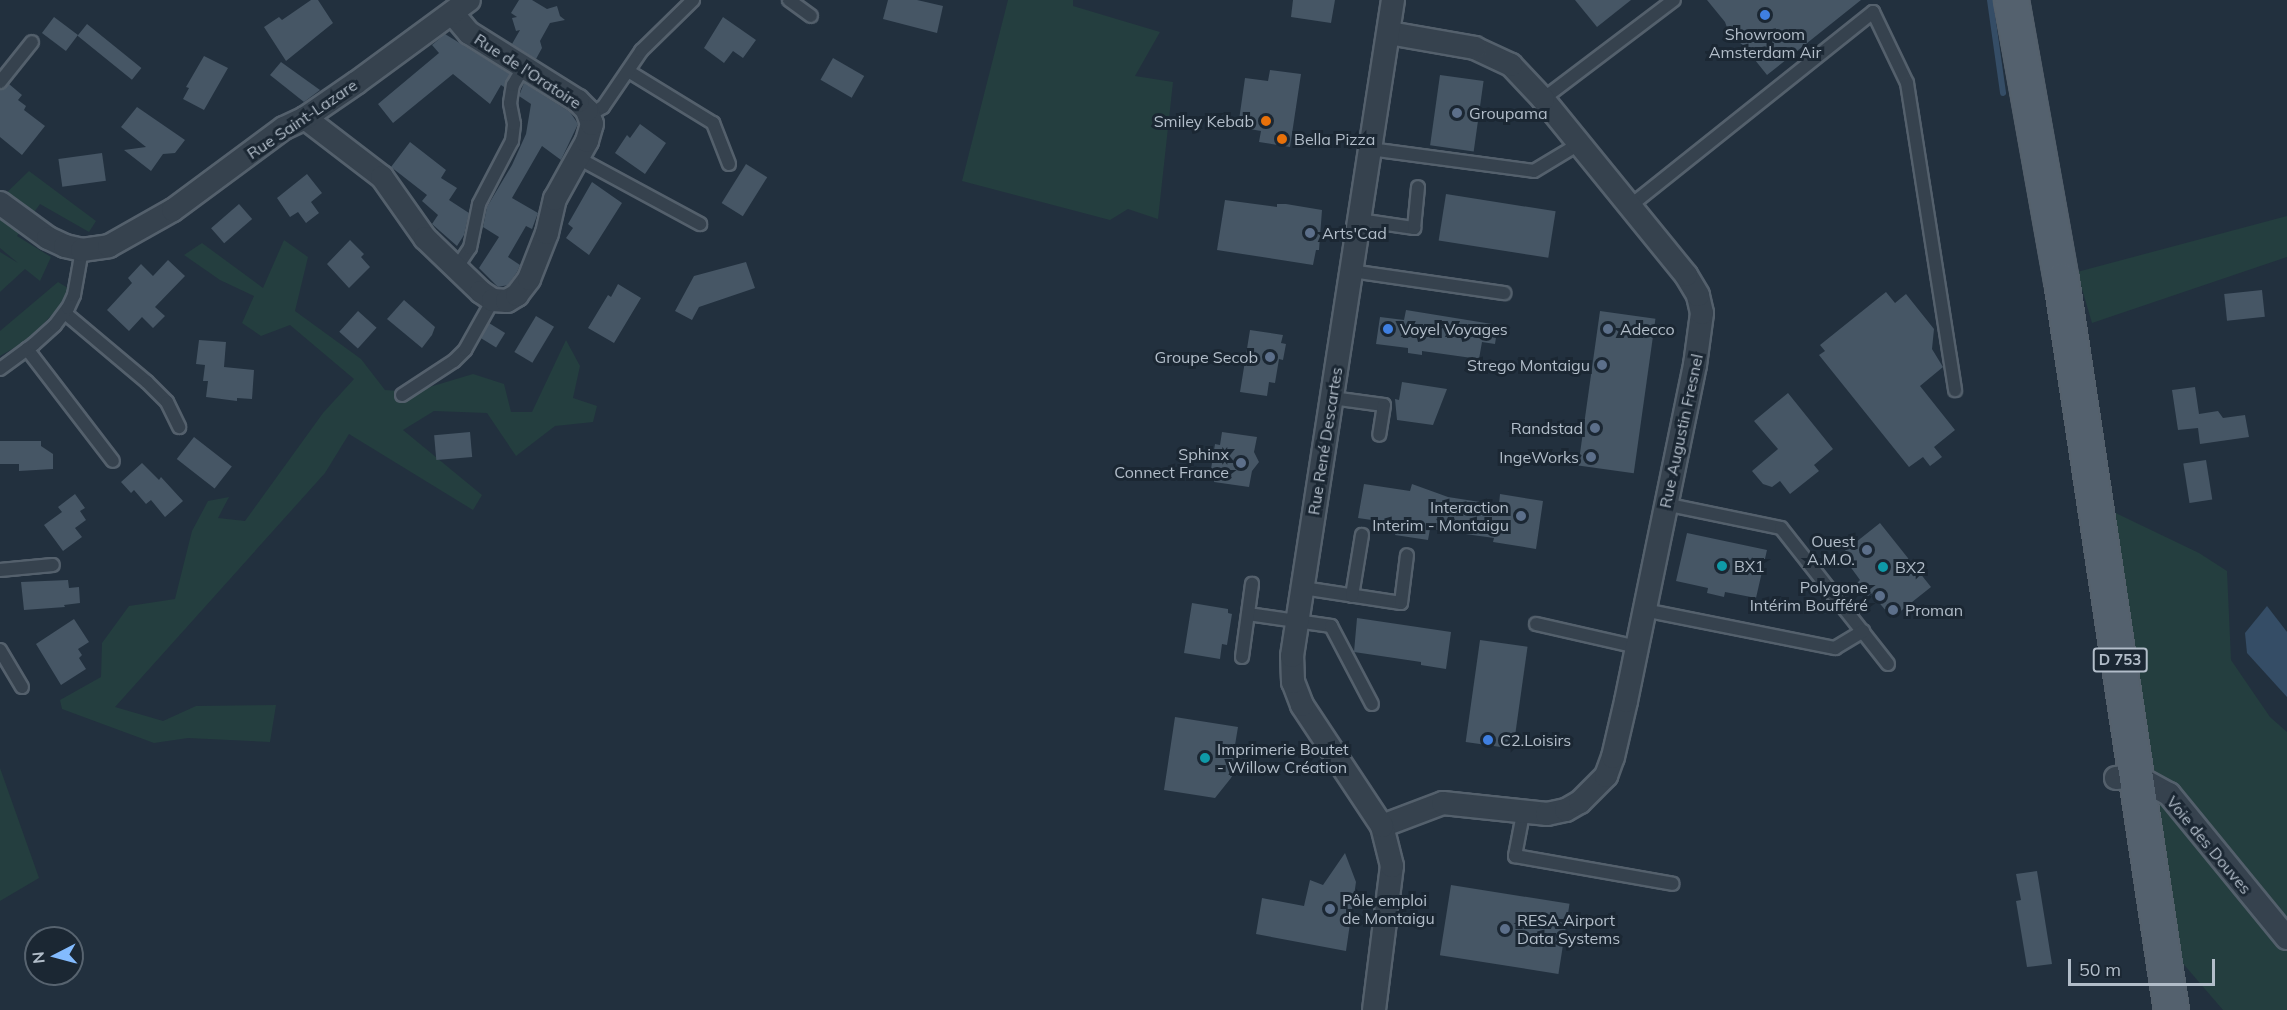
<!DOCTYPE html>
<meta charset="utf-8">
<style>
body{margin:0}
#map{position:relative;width:2287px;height:1010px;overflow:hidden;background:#22303e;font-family:Mulish,sans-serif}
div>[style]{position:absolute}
.green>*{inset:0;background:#243e3f}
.water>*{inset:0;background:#354d66}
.stream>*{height:6px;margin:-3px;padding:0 3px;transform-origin:3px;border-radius:3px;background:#354d66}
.building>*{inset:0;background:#465665;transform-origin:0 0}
.roads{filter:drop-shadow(2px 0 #54606c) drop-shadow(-2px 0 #54606c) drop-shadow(0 2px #54606c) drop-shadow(0 -2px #54606c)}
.lane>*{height:12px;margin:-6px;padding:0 6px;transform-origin:6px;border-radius:6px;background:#36424e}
.street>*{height:22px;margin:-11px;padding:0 11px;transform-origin:11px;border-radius:11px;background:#36424e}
.primary>*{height:33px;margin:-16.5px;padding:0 16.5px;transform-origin:16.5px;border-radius:16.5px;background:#54616e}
.dots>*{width:16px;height:16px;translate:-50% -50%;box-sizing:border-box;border:3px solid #1b2733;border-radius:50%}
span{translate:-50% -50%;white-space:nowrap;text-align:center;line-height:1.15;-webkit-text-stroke:6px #1b2733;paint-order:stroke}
.shield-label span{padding:2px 4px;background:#1b2733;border:2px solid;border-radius:4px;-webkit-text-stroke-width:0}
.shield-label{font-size:15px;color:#b2bdc9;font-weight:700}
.poi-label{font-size:16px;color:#b2bdc9}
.left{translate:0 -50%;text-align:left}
.right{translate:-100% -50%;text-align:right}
.street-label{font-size:16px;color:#b2bdc9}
.north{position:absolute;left:24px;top:926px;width:60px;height:60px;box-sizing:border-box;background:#1b2733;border:2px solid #57636f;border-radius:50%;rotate:264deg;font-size:16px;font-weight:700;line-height:24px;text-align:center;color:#b2bdc9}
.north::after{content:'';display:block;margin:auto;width:21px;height:27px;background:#83bbfe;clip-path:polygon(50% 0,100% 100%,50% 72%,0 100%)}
.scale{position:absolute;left:2068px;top:959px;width:147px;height:27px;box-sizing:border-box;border:3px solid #b2bdc9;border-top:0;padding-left:8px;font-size:18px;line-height:21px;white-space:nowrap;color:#b2bdc9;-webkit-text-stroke:4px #1b2733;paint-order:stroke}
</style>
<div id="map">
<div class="green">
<i style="clip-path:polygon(1008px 0,1073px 0,1073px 6px,1160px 32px,1135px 76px,1173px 82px,1158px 219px,1128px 209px,1110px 220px,962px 181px)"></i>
<i style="clip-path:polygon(29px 171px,96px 221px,89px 232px,40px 204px,17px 236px,51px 257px,40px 281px,25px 269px,0 292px,0 252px,18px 263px,0 248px,0 199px)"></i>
<i style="clip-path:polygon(2287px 216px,2287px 257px,2092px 323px,2077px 272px)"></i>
<i style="clip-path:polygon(284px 240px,308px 257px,295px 311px,361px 359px,385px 390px,413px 392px,473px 374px,504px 384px,511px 412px,532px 412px,566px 340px,580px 366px,573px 398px,597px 406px,593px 422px,555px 426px,516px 456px,487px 413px,434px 411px,403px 430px,482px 495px,473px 510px,349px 434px,325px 473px,115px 707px,163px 721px,196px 706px,276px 705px,270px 742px,188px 738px,154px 743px,62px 709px,60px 700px,101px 677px,102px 643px,129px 606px,175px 599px,192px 531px,208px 501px,229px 497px,218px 518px,245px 521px,323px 413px,354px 379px,290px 325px,261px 336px,242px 323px,254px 296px,220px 280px,184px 255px,202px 243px,263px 288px)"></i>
<i style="clip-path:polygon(58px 282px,68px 288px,64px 302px,28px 340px,0 356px,0 331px)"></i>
<i style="clip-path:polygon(2101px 506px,2199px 553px,2227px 571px,2231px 660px,2270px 717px,2287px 732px,2287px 1010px,2223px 1010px,2168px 946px)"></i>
<i style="clip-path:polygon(0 768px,39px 878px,0 901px)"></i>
</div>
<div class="water">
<i style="clip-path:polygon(2267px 606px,2287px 632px,2287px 697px,2247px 653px,2245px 633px)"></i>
</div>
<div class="stream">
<i style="left:1990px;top:0;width:94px;rotate:82deg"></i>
</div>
<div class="building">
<i style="clip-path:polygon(311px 0,318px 0,333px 23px,286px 61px,264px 27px,279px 17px,282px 20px)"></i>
<i style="clip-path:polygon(519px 0,532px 0,547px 9px,557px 6px,560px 16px,565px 20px,550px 23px,540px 41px,542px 48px,536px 59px,512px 44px,520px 30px,516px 31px,512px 18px,517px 17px,511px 13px)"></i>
<i style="clip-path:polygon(888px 0,917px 0,943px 6px,937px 33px,883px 19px)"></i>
<i style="clip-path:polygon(1293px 0,1335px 0,1331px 23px,1291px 17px)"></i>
<i style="clip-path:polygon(1575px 0,1631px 0,1597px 27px)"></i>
<i style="clip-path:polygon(1707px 0,1861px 0,1767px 75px,1743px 45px,1730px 36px,1725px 22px)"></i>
<i style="left:54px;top:17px;width:30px;height:20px;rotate:37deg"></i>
<i style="clip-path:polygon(723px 17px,756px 40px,743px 58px,733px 51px,724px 63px,704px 48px)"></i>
<i style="left:87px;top:24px;width:70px;height:15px;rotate:39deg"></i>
<i style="clip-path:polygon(445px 34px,510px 74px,504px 87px,501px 85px,490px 104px,453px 74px,393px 123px,378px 104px,439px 53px,432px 45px)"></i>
<i style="clip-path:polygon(204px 56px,228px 68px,204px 110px,183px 99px,189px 88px,186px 87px)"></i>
<i style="left:833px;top:58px;width:36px;height:25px;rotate:30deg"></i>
<i style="clip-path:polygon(281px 62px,320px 90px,304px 102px,270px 75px)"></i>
<i style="clip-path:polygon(1270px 70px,1301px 74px,1290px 147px,1259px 142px,1261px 131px,1238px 127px,1245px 78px,1268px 81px)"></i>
<i style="left:1440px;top:75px;width:44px;height:71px;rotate:8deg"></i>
<i style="clip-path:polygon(524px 83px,570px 112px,578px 124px,561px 160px,542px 146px,512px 198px,538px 213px,532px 229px,526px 226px,508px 257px,520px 265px,517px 272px,508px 285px,498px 287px,479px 268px,499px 237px,483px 227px,487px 207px,512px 165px,526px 134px,531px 104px,519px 96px)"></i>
<i style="clip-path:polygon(9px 84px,22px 95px,18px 100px,26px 106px,24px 110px,45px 126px,22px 155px,0 137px,0 90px)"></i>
<i style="clip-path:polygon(137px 107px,185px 140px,175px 153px,163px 154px,151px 171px,124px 150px,146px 147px,121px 127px)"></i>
<i style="clip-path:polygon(640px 124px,666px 143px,645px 174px,615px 153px,627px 135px,630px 138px)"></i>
<i style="clip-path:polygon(410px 142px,446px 170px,441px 178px,457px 188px,449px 200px,469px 213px,464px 235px,457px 246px,432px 224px,438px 215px,422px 201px,427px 195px,391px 167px)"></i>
<i style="left:102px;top:153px;width:28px;height:44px;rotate:82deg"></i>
<i style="left:746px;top:164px;width:25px;height:46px;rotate:32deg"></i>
<i style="clip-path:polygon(307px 174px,322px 193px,311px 202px,319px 213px,306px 223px,298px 212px,290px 217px,277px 198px)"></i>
<i style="clip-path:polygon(592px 182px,622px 203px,589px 255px,566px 238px,573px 228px,568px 224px)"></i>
<i style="left:1446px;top:194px;width:111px;height:47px;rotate:9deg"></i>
<i style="clip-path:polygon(1225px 200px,1277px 207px,1277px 204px,1286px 204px,1322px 210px,1319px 250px,1316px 250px,1313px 265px,1217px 250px)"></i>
<i style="left:239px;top:204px;width:20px;height:37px;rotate:49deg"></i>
<i style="clip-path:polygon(350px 240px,364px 254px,361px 257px,370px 267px,349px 288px,327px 264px)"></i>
<i style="clip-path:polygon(168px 260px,185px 276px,155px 307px,165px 316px,153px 328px,142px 317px,129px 331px,107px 310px,132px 283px,128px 278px,141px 264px,153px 276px)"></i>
<i style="clip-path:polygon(746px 262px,755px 288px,699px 307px,692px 320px,675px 311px,694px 276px)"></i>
<i style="clip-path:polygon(618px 284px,641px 298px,614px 343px,588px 328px,608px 295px,611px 297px)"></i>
<i style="left:2262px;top:290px;width:27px;height:38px;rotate:84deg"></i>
<i style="clip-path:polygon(1886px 292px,1895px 303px,1906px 294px,1934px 329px,1932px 349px,1943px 367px,1920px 386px,1955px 430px,1934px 447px,1942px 457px,1930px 466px,1923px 457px,1909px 467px,1819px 355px,1825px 351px,1820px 345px)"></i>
<i style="clip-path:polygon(404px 300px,435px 327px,432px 335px,422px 348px,387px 319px)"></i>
<i style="clip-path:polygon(1406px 310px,1498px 325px,1495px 344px,1482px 342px,1479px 359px,1422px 351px,1422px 355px,1408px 353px,1408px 348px,1376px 344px,1380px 317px,1404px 320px)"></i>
<i style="left:358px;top:311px;width:25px;height:28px;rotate:42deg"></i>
<i style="left:1600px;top:311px;width:56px;height:156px;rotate:8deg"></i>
<i style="left:536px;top:316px;width:21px;height:42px;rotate:31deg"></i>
<i style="left:489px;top:323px;width:19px;height:17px;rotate:32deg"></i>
<i style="clip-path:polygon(1250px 330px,1283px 335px,1281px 343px,1286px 344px,1283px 360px,1279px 359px,1275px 383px,1269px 382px,1267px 396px,1240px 392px)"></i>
<i style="clip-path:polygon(199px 340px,226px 342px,224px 367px,254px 370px,252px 399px,237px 398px,237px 401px,206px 397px,208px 381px,203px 381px,205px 365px,196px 364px)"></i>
<i style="clip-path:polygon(1402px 382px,1447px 389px,1433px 425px,1397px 420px,1395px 399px,1399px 400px)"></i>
<i style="clip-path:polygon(2195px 387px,2199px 414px,2218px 411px,2223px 418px,2245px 415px,2249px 437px,2200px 444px,2198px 428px,2178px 430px,2172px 390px)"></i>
<i style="clip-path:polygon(1788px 393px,1833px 449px,1814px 465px,1819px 471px,1790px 494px,1780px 481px,1772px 487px,1763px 484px,1752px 471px,1778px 449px,1754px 421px)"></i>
<i style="left:470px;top:432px;width:25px;height:36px;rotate:85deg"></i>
<i style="clip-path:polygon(1222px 432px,1257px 437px,1254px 452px,1259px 462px,1252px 471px,1249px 487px,1214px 482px,1216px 469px,1211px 469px,1215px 444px,1220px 445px)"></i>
<i style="left:194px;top:437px;width:48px;height:28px;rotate:38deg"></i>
<i style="clip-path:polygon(0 441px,41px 441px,41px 446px,53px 454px,53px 469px,19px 471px,19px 464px,0 464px)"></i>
<i style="left:2206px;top:460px;width:40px;height:23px;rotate:81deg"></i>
<i style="clip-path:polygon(142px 463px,159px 480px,161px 477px,183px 501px,165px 517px,151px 500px,146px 504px,134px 490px,131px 493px,121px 482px)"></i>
<i style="clip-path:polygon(1364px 484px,1410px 491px,1412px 484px,1448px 497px,1499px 505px,1500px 494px,1543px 501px,1536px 549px,1493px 542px,1494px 538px,1430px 529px,1428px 540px,1395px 535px,1399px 524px,1358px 518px)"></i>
<i style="clip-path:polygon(75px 494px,85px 508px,80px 511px,86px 520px,75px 528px,82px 537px,63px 551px,44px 525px,62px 512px,58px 507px)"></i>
<i style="clip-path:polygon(1880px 523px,1931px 587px,1892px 618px,1871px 593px,1868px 596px,1857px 583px,1860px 580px,1841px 554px)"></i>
<i style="clip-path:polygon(1687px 533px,1767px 550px,1756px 598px,1725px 592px,1724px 597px,1707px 593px,1708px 588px,1676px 581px)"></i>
<i style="clip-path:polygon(68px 580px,69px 588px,79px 587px,80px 603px,64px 605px,65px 607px,24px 610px,21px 582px)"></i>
<i style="clip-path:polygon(1192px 603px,1228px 609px,1228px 613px,1232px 614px,1227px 645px,1222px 644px,1220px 659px,1184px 653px)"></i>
<i style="clip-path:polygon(1357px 618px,1451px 632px,1446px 669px,1421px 665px,1421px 662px,1354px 652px)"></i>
<i style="clip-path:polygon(74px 619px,89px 642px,78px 649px,82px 655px,79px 658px,86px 669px,61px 685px,36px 644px)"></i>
<i style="left:1480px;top:640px;width:48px;height:103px;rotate:8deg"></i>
<i style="clip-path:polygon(1175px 717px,1238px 727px,1234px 751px,1244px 753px,1231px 778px,1215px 798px,1164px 790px)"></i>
<i style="clip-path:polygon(1345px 853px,1356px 882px,1346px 951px,1256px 934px,1262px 898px,1304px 906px,1310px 880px,1323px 885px)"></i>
<i style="clip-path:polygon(2037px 871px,2052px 964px,2027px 967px,2016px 901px,2021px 900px,2016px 874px)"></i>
<i style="left:1451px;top:885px;width:120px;height:71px;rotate:9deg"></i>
</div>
<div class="roads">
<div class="lane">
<i style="left:789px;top:0;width:27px;rotate:36deg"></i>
<i style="left:628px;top:71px;width:100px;rotate:31.5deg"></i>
<i style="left:713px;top:123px;width:44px;rotate:68.7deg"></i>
<i style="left:0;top:82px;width:51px;rotate:-51.3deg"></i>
<i style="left:1543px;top:99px;width:164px;rotate:-37.1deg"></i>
<i style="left:589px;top:115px;width:16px;rotate:-30deg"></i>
<i style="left:603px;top:107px;width:68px;rotate:-55.8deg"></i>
<i style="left:641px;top:51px;width:73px;rotate:-44.4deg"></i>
<i style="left:1370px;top:149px;width:165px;rotate:7.6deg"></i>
<i style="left:1534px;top:171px;width:52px;rotate:-31deg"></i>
<i style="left:578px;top:158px;width:139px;rotate:28.4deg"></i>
<i style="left:1630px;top:206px;width:311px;rotate:-38.6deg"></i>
<i style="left:1873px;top:12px;width:79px;rotate:64.4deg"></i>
<i style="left:1907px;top:83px;width:311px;rotate:81.1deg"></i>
<i style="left:1359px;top:220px;width:56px;rotate:8.3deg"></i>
<i style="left:1414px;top:228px;width:41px;rotate:-84.4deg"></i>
<i style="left:457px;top:267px;width:23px;rotate:-56deg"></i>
<i style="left:470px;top:248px;width:45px;rotate:-78.4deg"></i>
<i style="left:479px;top:204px;width:71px;rotate:-62.4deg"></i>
<i style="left:512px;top:141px;width:17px;rotate:-83deg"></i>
<i style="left:514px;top:124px;width:21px;rotate:-101deg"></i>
<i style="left:510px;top:103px;width:18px;rotate:-81deg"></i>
<i style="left:513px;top:85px;width:20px;rotate:-60deg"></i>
<i style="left:1351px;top:271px;width:155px;rotate:8.2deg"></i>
<i style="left:65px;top:313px;width:107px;rotate:40.1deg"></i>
<i style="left:147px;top:382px;width:28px;rotate:45deg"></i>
<i style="left:167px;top:402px;width:28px;rotate:64deg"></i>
<i style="left:27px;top:349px;width:141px;rotate:52.5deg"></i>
<i style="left:0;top:369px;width:42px;rotate:-36.3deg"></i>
<i style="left:34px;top:344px;width:28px;rotate:-42deg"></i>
<i style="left:55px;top:325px;width:21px;rotate:-53deg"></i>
<i style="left:68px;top:308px;width:14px;rotate:-65deg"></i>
<i style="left:74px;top:295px;width:46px;rotate:-79.9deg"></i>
<i style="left:402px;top:395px;width:62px;rotate:-33.2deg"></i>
<i style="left:454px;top:361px;width:16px;rotate:-45deg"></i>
<i style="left:465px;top:350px;width:57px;rotate:-60.8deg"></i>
<i style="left:1332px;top:398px;width:52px;rotate:7.7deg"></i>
<i style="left:1384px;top:405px;width:30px;rotate:99deg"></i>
<i style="left:1665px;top:504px;width:118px;rotate:11.7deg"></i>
<i style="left:1781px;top:528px;width:173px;rotate:51.8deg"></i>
<i style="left:0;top:570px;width:53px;rotate:-5.4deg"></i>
<i style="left:1303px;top:588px;width:99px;rotate:8.7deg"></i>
<i style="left:1401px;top:603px;width:48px;rotate:-82.9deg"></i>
<i style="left:1352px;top:596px;width:62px;rotate:-80.7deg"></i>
<i style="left:1644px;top:610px;width:195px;rotate:11.3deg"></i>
<i style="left:1835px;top:648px;width:33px;rotate:-31deg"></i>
<i style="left:1248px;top:614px;width:84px;rotate:8.2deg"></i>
<i style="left:1331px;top:626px;width:88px;rotate:62.3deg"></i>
<i style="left:1536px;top:624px;width:104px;rotate:12.8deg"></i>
<i style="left:0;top:650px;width:43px;rotate:59.3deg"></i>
<i style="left:1242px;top:657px;width:74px;rotate:-82.2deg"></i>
<i style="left:1523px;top:814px;width:43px;rotate:100.8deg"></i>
<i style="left:1515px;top:856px;width:160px;rotate:10deg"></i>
</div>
<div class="street">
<i style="left:305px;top:118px;width:97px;rotate:37.5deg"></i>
<i style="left:382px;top:177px;width:75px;rotate:54.8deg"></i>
<i style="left:425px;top:238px;width:78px;rotate:44deg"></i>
<i style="left:481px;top:292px;width:14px;rotate:34deg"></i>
<i style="left:493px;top:300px;width:14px;rotate:4deg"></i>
<i style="left:507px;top:301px;width:12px;rotate:-31deg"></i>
<i style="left:517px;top:295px;width:20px;rotate:-53deg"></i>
<i style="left:529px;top:279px;width:49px;rotate:-68.6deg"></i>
<i style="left:547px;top:233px;width:35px;rotate:-77deg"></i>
<i style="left:555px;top:199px;width:66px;rotate:-61.1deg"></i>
<i style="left:587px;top:141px;width:18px;rotate:-74deg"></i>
<i style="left:592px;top:124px;width:15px;rotate:-110deg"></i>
<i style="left:587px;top:110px;width:13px;rotate:-135deg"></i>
<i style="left:578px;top:101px;width:128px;rotate:-148deg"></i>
<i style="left:469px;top:33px;width:26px;rotate:-130deg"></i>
<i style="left:0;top:203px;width:59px;rotate:36.1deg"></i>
<i style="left:48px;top:238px;width:19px;rotate:25deg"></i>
<i style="left:65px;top:246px;width:17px;rotate:13deg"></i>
<i style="left:82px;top:250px;width:27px;rotate:-8deg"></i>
<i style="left:109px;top:246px;width:73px;rotate:-29.4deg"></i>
<i style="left:173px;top:210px;width:138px;rotate:-36.5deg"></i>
<i style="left:284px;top:128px;width:23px;rotate:-25deg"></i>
<i style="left:305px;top:118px;width:62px;rotate:-34.5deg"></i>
<i style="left:356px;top:83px;width:140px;rotate:-36.3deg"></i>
<i style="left:2116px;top:778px;width:20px;rotate:-6deg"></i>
<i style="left:2136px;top:776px;width:38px;rotate:29deg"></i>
<i style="left:2169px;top:794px;width:186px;rotate:50.7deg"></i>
<i style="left:1382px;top:826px;width:65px;rotate:-20.7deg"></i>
<i style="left:1443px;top:803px;width:105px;rotate:6deg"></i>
<i style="left:1547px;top:814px;width:19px;rotate:-12deg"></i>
<i style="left:1566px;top:810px;width:16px;rotate:-30deg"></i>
<i style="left:1580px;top:802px;width:37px;rotate:-45deg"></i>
<i style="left:1606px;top:776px;width:20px;rotate:-70deg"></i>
<i style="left:1613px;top:757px;width:57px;rotate:-76.9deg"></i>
<i style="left:1626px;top:701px;width:343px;rotate:-78.4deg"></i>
<i style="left:1695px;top:365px;width:52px;rotate:-82.3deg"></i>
<i style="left:1702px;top:313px;width:18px;rotate:-103deg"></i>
<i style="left:1698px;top:295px;width:23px;rotate:-121deg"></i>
<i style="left:1686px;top:275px;width:227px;rotate:-129.1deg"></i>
<i style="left:1543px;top:99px;width:47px;rotate:-133.3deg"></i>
<i style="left:1511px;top:65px;width:40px;rotate:-155deg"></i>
<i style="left:1475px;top:48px;width:87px;rotate:-170.1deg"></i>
<i style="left:1374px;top:1010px;width:145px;rotate:-82.9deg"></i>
<i style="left:1392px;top:866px;width:41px;rotate:-104deg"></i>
<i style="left:1382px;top:826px;width:145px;rotate:-123.5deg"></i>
<i style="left:1302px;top:705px;width:25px;rotate:-111deg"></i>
<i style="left:1293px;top:682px;width:26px;rotate:-92deg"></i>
<i style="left:1292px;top:656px;width:664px;rotate:-81.25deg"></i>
</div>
<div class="primary">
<i style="left:2011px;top:0;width:284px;rotate:79.9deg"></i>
<i style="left:2061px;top:280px;width:738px;rotate:81.43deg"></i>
</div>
</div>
<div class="dots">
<i style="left:1765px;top:15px;background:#3f7fe0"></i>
<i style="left:1457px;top:113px;background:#5c6f8a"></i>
<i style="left:1266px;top:121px;background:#e8710a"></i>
<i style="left:1282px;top:139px;background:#e8710a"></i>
<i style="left:1310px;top:233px;background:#5c6f8a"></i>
<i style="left:1388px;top:329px;background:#3f7fe0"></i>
<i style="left:1608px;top:329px;background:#5c6f8a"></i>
<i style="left:1270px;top:357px;background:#5c6f8a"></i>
<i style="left:1602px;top:365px;background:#5c6f8a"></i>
<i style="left:1595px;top:428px;background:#5c6f8a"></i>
<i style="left:1591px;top:457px;background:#5c6f8a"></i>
<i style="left:1241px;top:463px;background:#5c6f8a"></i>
<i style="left:1521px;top:516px;background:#5c6f8a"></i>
<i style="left:1867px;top:550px;background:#5c6f8a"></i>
<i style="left:1722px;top:566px;background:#0f9aa8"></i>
<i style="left:1883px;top:567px;background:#0f9aa8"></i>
<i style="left:1880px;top:596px;background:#5c6f8a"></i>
<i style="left:1893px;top:610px;background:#5c6f8a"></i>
<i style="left:1488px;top:740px;background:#3f7fe0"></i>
<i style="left:1205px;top:758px;background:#0f9aa8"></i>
<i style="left:1330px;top:909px;background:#5c6f8a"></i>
<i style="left:1505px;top:929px;background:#5c6f8a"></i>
</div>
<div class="shield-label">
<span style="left:2120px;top:660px">D 753</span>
</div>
<div class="poi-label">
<span style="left:1765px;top:43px">Showroom<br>Amsterdam Air</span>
<span class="left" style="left:1469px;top:113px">Groupama</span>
<span class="right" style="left:1254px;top:121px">Smiley Kebab</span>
<span class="left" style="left:1294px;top:139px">Bella Pizza</span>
<span class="left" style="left:1322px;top:233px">Arts'Cad</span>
<span class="left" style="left:1400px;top:329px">Voyel Voyages</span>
<span class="left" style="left:1620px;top:329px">Adecco</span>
<span class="right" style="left:1258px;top:357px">Groupe Secob</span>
<span class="right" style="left:1590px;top:365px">Strego Montaigu</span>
<span class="right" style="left:1583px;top:428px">Randstad</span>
<span class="right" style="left:1229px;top:463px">Sphinx<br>Connect France</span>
<span class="right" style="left:1579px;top:457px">IngeWorks</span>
<span class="right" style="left:1509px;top:516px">Interaction<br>Interim - Montaigu</span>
<span class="right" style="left:1855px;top:550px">Ouest<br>A.M.O.</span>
<span class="left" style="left:1734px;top:566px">BX1</span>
<span class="left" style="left:1895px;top:567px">BX2</span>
<span class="right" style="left:1868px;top:596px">Polygone<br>Intérim Boufféré</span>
<span class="left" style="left:1905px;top:610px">Proman</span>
<span class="left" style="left:1500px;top:740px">C2.Loisirs</span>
<span class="left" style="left:1217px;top:758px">Imprimerie Boutet<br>- Willow Création</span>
<span class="left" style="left:1342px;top:909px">Pôle emploi<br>de Montaigu</span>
<span class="left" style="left:1517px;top:929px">RESA Airport<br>Data Systems</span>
</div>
<div class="street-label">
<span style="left:528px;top:71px;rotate:33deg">Rue de l'Oratoire</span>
<span style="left:302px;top:119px;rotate:-34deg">Rue Saint-Lazare</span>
<span style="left:1681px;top:431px;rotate:-78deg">Rue Augustin Fresnel</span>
<span style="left:1325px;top:441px;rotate:-81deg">Rue René Descartes</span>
<span style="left:2209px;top:845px;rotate:50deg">Voie des Douves</span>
</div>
<div class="north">N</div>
<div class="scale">50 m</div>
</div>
